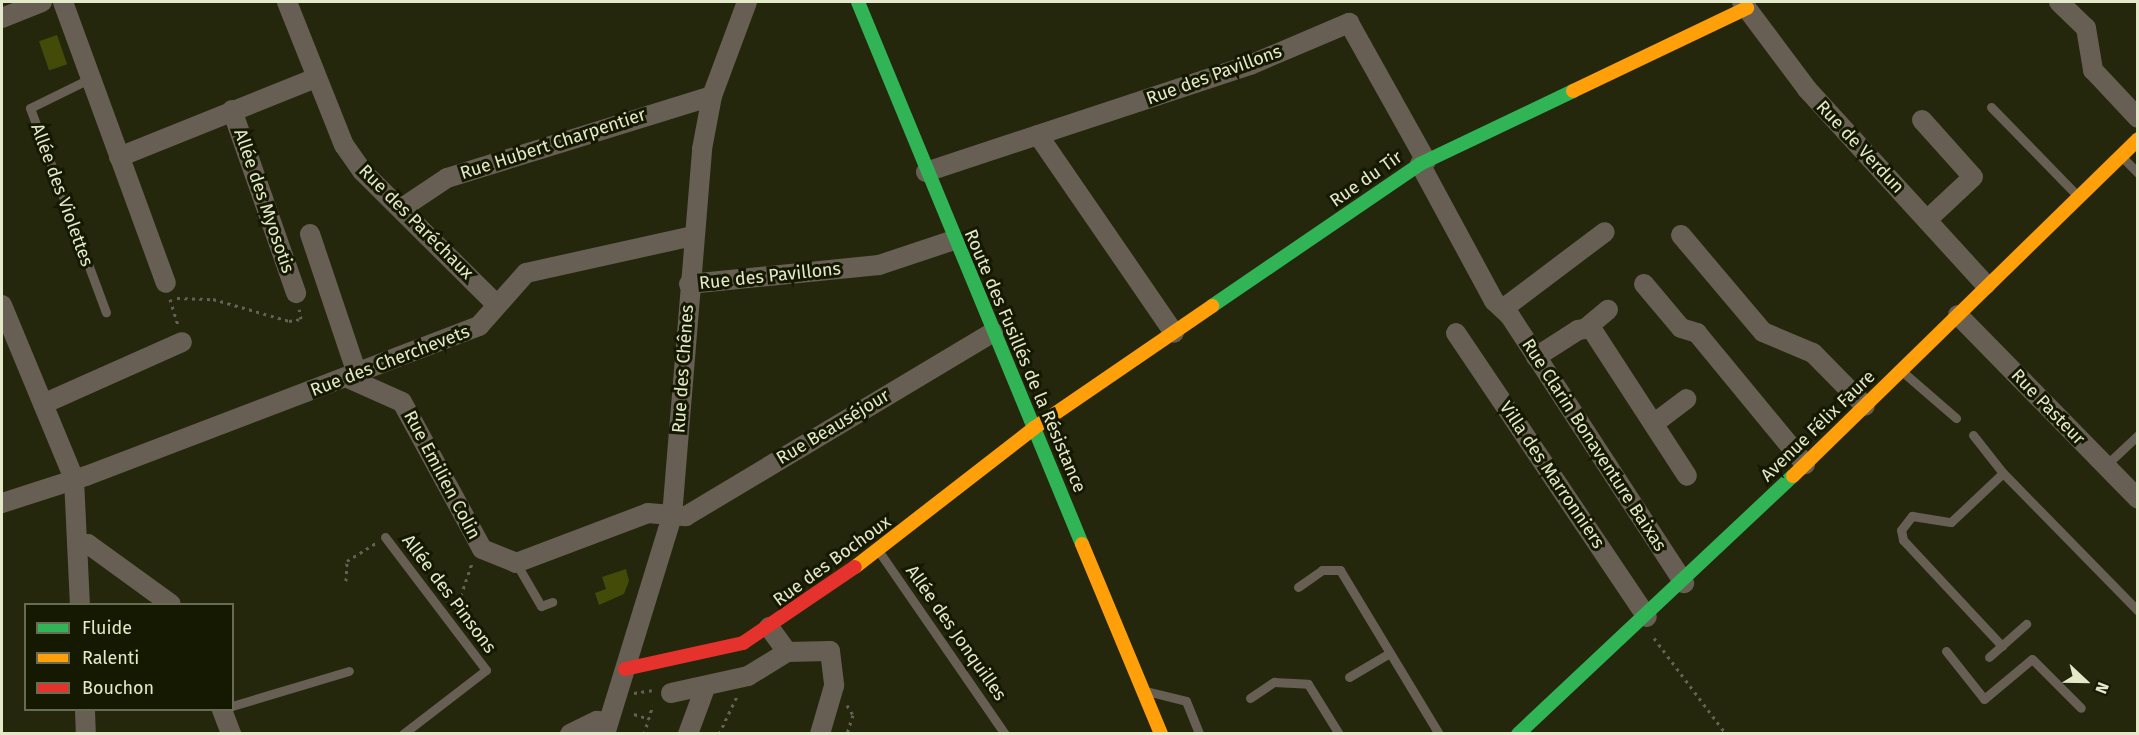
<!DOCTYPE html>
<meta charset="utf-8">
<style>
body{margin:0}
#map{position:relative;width:2139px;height:735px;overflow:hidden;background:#24270b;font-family:"Fira Sans",sans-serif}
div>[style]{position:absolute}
.green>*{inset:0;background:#444a08;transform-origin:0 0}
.path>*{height:3px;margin-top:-1.5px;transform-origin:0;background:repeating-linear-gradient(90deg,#656154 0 3px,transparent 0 7.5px)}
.lane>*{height:9px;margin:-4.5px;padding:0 4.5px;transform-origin:4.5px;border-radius:4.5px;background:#675e54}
.street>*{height:20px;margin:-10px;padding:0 10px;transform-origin:10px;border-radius:10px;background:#675e54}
.fast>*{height:14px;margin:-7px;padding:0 7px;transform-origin:7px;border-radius:7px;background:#30b455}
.slow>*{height:14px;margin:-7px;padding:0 7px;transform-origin:7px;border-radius:7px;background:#ff9f0a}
.jam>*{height:14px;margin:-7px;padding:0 7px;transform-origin:7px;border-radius:7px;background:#e5322d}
span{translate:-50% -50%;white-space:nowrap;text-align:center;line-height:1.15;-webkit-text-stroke:6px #161901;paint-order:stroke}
.street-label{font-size:18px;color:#e4e9c9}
.frame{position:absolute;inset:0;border:3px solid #e4e9c9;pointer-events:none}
.legend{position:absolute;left:24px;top:603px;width:210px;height:108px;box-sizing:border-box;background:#161901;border:2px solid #686c51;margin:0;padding:8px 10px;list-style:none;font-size:18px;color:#e4e9c9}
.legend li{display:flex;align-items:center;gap:12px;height:30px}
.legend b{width:30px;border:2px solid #686c51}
.north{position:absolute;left:2055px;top:651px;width:60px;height:60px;-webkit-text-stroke:4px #161901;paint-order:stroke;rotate:112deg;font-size:16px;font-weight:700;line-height:24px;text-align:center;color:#e4e9c9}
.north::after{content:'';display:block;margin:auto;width:21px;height:27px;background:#e4e9c9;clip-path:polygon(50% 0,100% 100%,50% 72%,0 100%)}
</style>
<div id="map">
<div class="green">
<i style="left:57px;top:35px;width:31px;height:19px;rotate:71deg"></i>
<i style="clip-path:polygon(626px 569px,629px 581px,624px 594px,599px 605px,595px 593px,606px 589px,602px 577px)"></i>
</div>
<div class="path">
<i style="left:177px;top:298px;width:36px;rotate:2deg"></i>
<i style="left:213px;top:299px;width:79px;rotate:16.1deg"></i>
<i style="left:289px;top:321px;width:12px;rotate:-9deg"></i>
<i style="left:301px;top:319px;width:10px;rotate:-101deg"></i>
<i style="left:170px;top:299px;width:27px;rotate:73deg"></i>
<i style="left:346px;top:581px;width:20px;rotate:-87deg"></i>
<i style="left:347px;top:561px;width:34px;rotate:-32deg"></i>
<i style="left:456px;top:610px;width:50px;rotate:-71.2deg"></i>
<i style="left:1654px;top:638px;width:120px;rotate:53.1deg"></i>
<i style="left:634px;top:693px;width:18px;rotate:-9deg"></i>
<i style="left:847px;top:705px;width:12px;rotate:59deg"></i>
<i style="left:853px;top:715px;width:20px;rotate:108deg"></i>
<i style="left:634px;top:714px;width:16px;rotate:18deg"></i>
<i style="left:644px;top:734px;width:30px;rotate:-73deg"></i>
<i style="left:719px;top:734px;width:42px;rotate:-64.7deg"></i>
</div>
<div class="lane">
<i style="left:91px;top:78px;width:68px;rotate:153.8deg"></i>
<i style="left:30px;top:108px;width:218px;rotate:69.6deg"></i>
<i style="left:1991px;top:107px;width:123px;rotate:45.7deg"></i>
<i style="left:2122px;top:157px;width:23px;rotate:45deg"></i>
<i style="left:1904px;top:373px;width:69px;rotate:40.9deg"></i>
<i style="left:1973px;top:435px;width:48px;rotate:51.7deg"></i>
<i style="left:2105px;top:466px;width:45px;rotate:-43.2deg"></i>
<i style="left:385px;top:537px;width:167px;rotate:52.8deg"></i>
<i style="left:486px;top:670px;width:105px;rotate:142.4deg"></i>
<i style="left:880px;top:553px;width:220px;rotate:55.4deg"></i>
<i style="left:516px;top:563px;width:50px;rotate:59.8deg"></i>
<i style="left:541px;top:606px;width:12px;rotate:-20deg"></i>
<i style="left:1298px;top:587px;width:29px;rotate:-35deg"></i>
<i style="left:1322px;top:570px;width:18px"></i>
<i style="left:1340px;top:570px;width:192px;rotate:58.9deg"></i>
<i style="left:2002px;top:646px;width:145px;rotate:-133deg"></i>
<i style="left:1903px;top:540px;width:10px;rotate:-101deg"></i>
<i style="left:1901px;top:530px;width:18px;rotate:-52deg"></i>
<i style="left:1912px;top:516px;width:39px;rotate:9deg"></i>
<i style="left:1951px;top:522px;width:71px;rotate:-43.3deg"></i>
<i style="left:2003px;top:473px;width:193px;rotate:45.6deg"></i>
<i style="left:1946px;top:651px;width:61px;rotate:51.6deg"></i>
<i style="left:1984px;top:699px;width:62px;rotate:-39.8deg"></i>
<i style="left:2032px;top:659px;width:69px;rotate:45deg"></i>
<i style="left:1989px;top:657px;width:50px;rotate:-41.7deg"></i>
<i style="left:1349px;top:677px;width:45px;rotate:-30.5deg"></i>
<i style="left:1150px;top:692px;width:37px;rotate:14deg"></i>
<i style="left:1186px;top:701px;width:35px;rotate:68deg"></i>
<i style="left:1250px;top:698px;width:29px;rotate:-34deg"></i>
<i style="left:1274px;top:682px;width:34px;rotate:3deg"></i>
<i style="left:1308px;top:684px;width:59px;rotate:58.2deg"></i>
<i style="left:232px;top:706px;width:122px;rotate:-16.7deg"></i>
</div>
<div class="street">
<i style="left:63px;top:2px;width:299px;rotate:69.9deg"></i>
<i style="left:287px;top:2px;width:154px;rotate:68.3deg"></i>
<i style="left:344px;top:145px;width:32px;rotate:55deg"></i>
<i style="left:362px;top:171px;width:190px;rotate:44.8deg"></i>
<i style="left:1742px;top:2px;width:109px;rotate:53.2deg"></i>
<i style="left:1807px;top:89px;width:265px;rotate:47.6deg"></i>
<i style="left:2059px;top:2px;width:37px;rotate:44deg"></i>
<i style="left:2086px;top:28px;width:43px;rotate:80.5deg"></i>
<i style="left:2093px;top:70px;width:66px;rotate:46.8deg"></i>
<i style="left:2px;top:18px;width:43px;rotate:-21.8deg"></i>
<i style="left:232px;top:110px;width:194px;rotate:70.7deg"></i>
<i style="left:1922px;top:120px;width:76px;rotate:48.2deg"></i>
<i style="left:1973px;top:177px;width:63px;rotate:136.9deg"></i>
<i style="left:1038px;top:135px;width:240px;rotate:55.5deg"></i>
<i style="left:119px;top:157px;width:212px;rotate:-21.9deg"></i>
<i style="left:1420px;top:164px;width:156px;rotate:61.6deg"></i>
<i style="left:1494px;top:301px;width:22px;rotate:43deg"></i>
<i style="left:1510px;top:316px;width:319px;rotate:56.9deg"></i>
<i style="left:926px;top:172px;width:341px;rotate:-18.3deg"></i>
<i style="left:1250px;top:65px;width:108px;rotate:-23deg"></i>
<i style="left:1349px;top:23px;width:158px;rotate:60.8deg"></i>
<i style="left:402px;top:208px;width:54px;rotate:-33.7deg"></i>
<i style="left:447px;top:178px;width:277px;rotate:-17.2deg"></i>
<i style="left:310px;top:234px;width:148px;rotate:71.4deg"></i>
<i style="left:1681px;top:235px;width:127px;rotate:49.8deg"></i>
<i style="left:1763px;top:332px;width:54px;rotate:22.8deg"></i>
<i style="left:1813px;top:353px;width:74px;rotate:45.5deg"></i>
<i style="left:689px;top:284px;width:191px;rotate:-5.7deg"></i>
<i style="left:879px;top:265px;width:79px;rotate:-18.4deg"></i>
<i style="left:1644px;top:284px;width:57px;rotate:49.9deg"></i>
<i style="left:1681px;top:328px;width:17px;rotate:17deg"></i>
<i style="left:1697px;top:333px;width:170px;rotate:50.5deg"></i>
<i style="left:2px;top:305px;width:188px;rotate:67.5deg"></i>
<i style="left:74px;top:479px;width:125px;rotate:87.3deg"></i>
<i style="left:1504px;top:308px;width:126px;rotate:-37deg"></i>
<i style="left:1958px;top:315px;width:257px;rotate:45.6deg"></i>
<i style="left:1585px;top:329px;width:30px;rotate:-40deg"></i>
<i style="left:1456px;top:333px;width:342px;rotate:56.1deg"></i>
<i style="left:1536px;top:357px;width:50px;rotate:-32.7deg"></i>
<i style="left:1578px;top:330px;width:13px;rotate:-9deg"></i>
<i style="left:1591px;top:328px;width:176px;rotate:57deg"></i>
<i style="left:348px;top:378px;width:59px;rotate:24deg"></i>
<i style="left:402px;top:402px;width:167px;rotate:61.4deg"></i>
<i style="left:482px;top:549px;width:37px;rotate:22deg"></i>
<i style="left:516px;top:563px;width:141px;rotate:-20.7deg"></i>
<i style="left:648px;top:513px;width:38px;rotate:5deg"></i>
<i style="left:686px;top:516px;width:358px;rotate:-30.9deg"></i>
<i style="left:43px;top:404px;width:152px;rotate:-24deg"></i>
<i style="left:1656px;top:422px;width:38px;rotate:-37deg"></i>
<i style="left:2px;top:503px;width:88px;rotate:-17.8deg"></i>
<i style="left:86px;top:476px;width:421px;rotate:-20.9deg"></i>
<i style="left:479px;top:326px;width:71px;rotate:-48.4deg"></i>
<i style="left:526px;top:273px;width:171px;rotate:-12.5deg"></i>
<i style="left:79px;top:544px;width:9px"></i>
<i style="left:88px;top:544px;width:102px;rotate:35.9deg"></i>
<i style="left:769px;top:627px;width:31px;rotate:54deg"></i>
<i style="left:787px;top:652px;width:43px;rotate:-1.3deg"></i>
<i style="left:830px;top:651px;width:35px;rotate:83deg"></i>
<i style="left:834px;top:686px;width:50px;rotate:106.3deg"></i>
<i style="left:671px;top:693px;width:79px;rotate:-12.4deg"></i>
<i style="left:748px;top:676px;width:46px;rotate:-31.6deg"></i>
<i style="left:85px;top:710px;width:24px;rotate:88deg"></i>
<i style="left:222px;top:710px;width:26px;rotate:69deg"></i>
<i style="left:570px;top:734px;width:30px;rotate:-26deg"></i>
<i style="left:597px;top:721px;width:11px;rotate:5deg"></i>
<i style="left:605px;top:734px;width:228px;rotate:-72.9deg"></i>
<i style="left:672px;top:516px;width:368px;rotate:-85.3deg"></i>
<i style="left:702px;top:149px;width:54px;rotate:-79.3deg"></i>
<i style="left:712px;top:96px;width:100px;rotate:-69.6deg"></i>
<i style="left:688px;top:734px;width:49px;rotate:-69.7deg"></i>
</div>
<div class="fast">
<i style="left:858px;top:2px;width:586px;rotate:67.55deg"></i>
<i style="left:1212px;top:306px;width:252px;rotate:-34.3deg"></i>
<i style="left:1420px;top:164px;width:170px;rotate:-25.5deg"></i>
<i style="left:1518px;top:734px;width:377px;rotate:-43.2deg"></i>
</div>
<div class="slow">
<i style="left:1573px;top:91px;width:193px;rotate:-25.5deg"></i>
<i style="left:1793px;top:476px;width:482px;rotate:-44.3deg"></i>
<i style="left:1082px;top:544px;width:206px;rotate:67.4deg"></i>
<i style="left:855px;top:567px;width:227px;rotate:-37.8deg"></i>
<i style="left:1034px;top:428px;width:216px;rotate:-34.4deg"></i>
</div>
<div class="jam">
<i style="left:625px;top:669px;width:121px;rotate:-12.4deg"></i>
<i style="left:743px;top:643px;width:135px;rotate:-34.2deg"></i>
</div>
<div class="street-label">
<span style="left:1214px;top:75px;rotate:-20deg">Rue des Pavillons</span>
<span style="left:553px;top:144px;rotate:-18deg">Rue Hubert Charpentier</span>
<span style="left:1860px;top:147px;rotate:47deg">Rue de Verdun</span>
<span style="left:1366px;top:179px;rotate:-35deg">Rue du Tir</span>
<span style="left:62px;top:195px;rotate:70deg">Allée des Violettes</span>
<span style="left:264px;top:201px;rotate:71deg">Allée des Myosotis</span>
<span style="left:416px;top:222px;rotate:45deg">Rue des Paréchaux</span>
<span style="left:770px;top:276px;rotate:-6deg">Rue des Pavillons</span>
<span style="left:390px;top:361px;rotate:-21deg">Rue des Cherchevets</span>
<span style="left:1025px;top:361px;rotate:67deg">Route des Fusillés de la Résistance</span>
<span style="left:683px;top:369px;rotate:-86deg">Rue des Chênes</span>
<span style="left:2048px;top:407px;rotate:46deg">Rue Pasteur</span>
<span style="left:1818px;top:426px;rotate:-44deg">Avenue Félix Faure</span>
<span style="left:833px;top:427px;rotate:-31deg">Rue Beauséjour</span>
<span style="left:1594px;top:445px;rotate:57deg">Rue Clarin Bonaventure Baixas</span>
<span style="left:442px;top:475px;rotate:62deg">Rue Emilien Colin</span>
<span style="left:1552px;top:475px;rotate:56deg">Villa des Marronniers</span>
<span style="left:832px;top:561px;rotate:-36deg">Rue des Bochoux</span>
<span style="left:449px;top:594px;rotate:53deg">Allée des Pinsons</span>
<span style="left:956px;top:633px;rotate:55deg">Allée des Jonquilles</span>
</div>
<div class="frame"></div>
<ul class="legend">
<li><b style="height:8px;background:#30b455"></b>Fluide</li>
<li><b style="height:8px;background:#ff9f0a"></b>Ralenti</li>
<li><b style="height:8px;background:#e5322d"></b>Bouchon</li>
</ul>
<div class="north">N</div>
</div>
